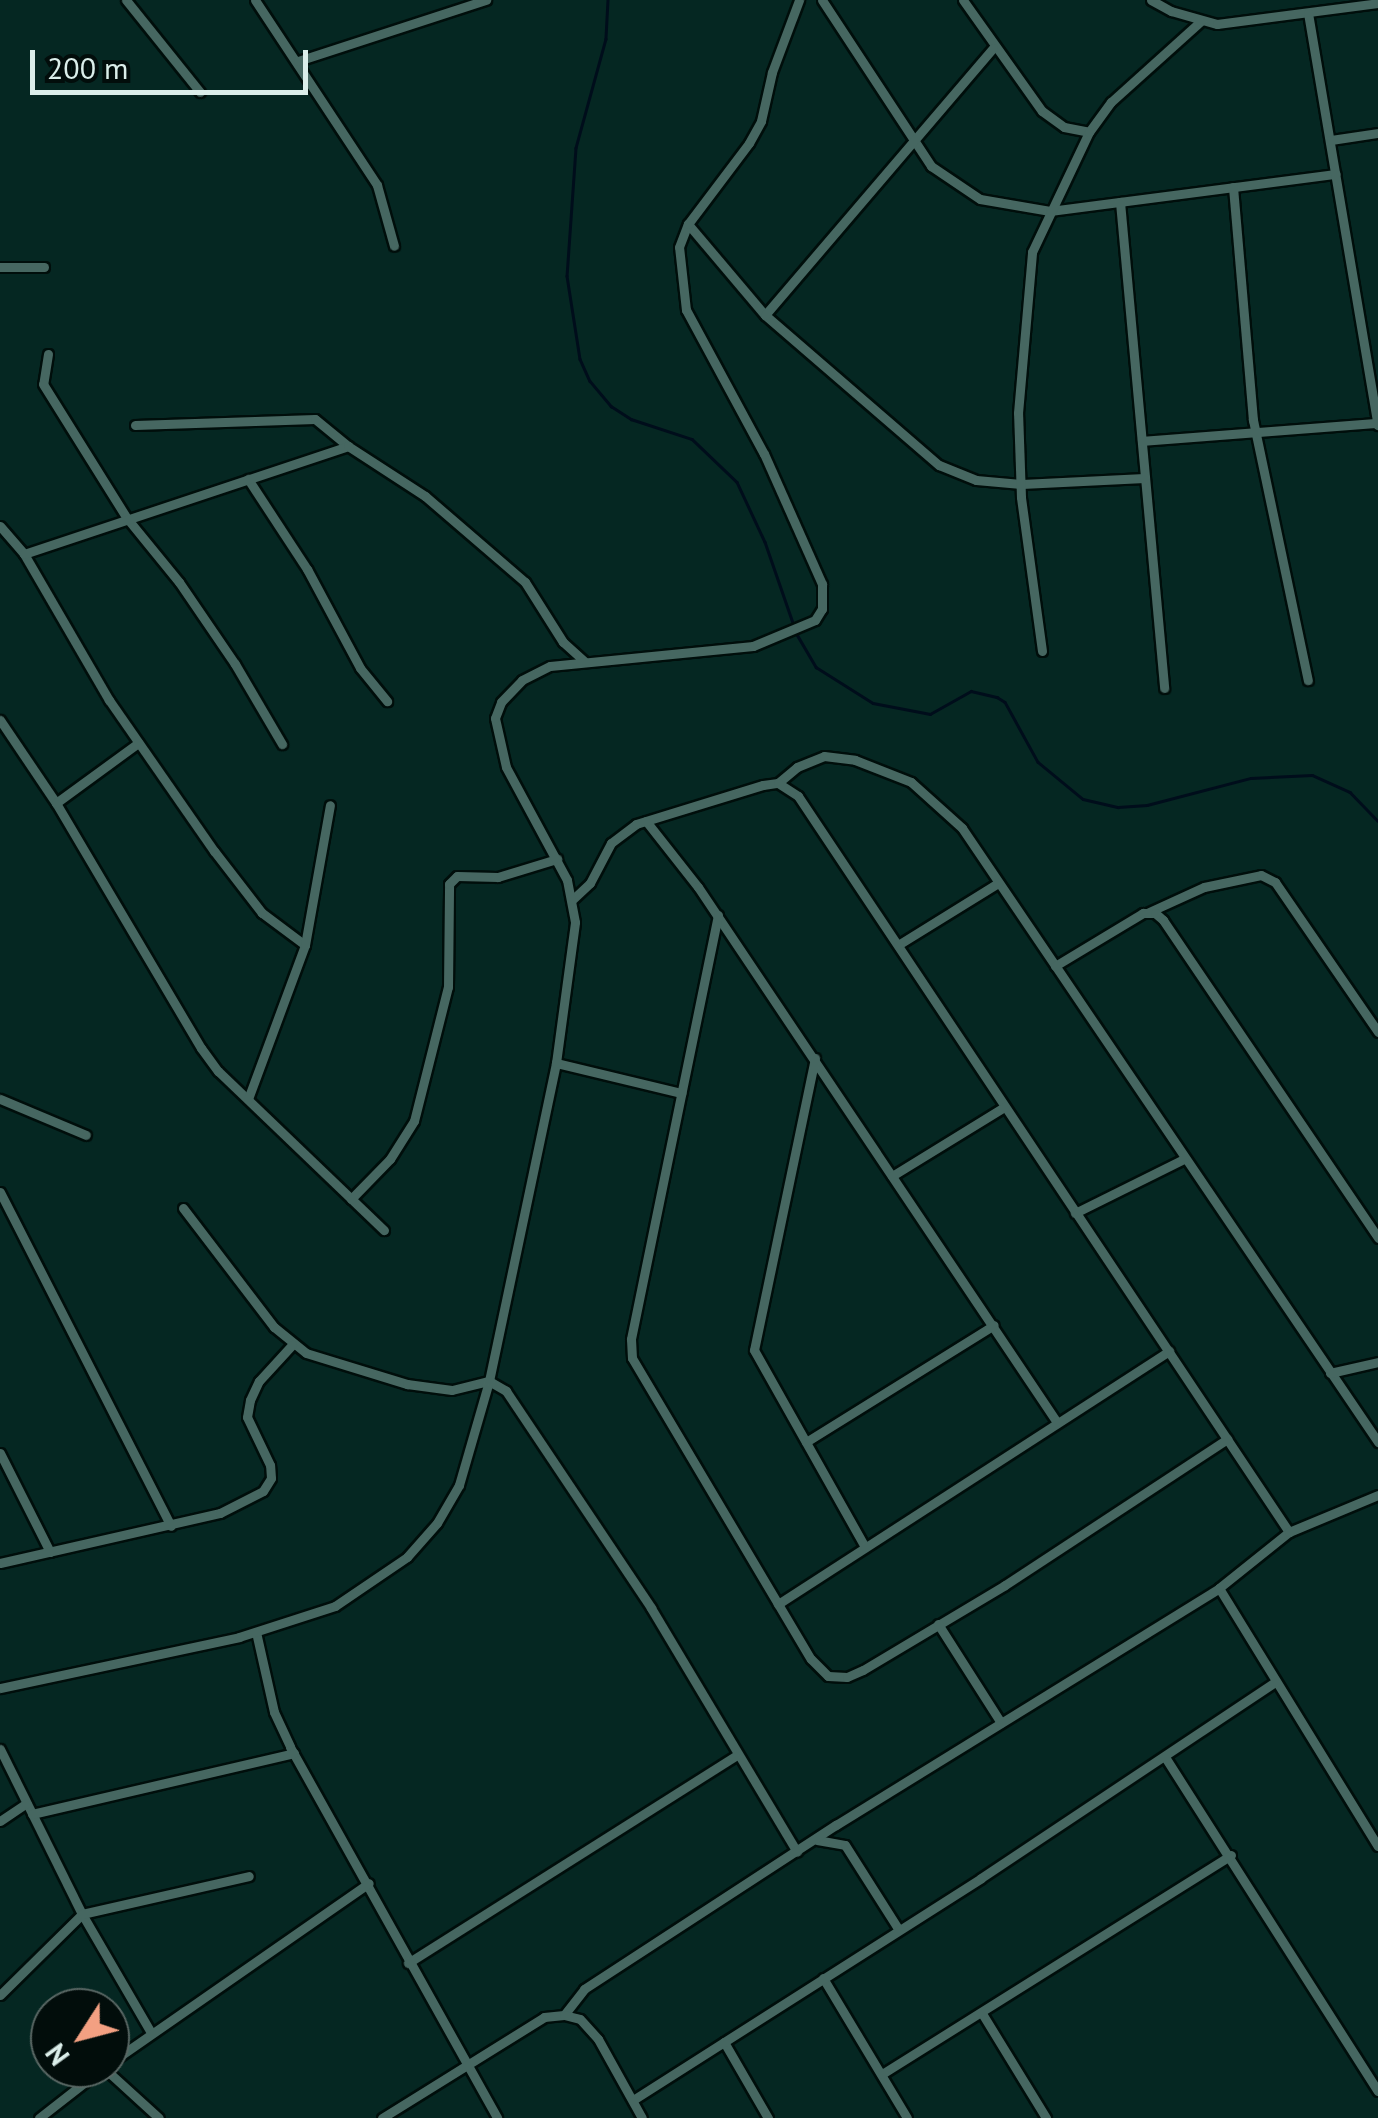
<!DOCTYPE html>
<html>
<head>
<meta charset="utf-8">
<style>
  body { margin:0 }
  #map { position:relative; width:1378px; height:2118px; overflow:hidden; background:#052722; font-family:"PT Sans",sans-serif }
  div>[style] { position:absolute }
  .stream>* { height:2.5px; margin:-1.25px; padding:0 1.25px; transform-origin:1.25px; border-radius:1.25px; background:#000d1b }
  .roads { filter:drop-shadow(2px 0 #000e0b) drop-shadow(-2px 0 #000e0b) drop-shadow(0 2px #000e0b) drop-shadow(0 -2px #000e0b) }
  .minor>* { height:9px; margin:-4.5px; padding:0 4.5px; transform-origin:4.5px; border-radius:4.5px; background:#466761 }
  span { translate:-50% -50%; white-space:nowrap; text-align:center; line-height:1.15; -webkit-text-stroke:10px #020d0b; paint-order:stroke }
  .north { position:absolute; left:30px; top:1988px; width:100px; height:100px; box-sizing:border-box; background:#020d0b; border:2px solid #596764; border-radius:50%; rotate:234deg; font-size:28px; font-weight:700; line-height:40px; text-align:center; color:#dbeeea }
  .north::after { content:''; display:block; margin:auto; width:35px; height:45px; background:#f3a082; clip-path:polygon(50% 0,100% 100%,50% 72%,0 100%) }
  .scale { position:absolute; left:30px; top:50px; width:278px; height:45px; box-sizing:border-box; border:5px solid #dbeeea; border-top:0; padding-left:12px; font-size:30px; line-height:35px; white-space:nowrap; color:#dbeeea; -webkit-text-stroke:8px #020d0b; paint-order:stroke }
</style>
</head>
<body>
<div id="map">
  <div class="stream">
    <i style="left:608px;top:0;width:39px;rotate:93deg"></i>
    <i style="left:606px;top:39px;width:113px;rotate:105.4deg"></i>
    <i style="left:576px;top:148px;width:128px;rotate:94deg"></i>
    <i style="left:567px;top:276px;width:84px;rotate:81.1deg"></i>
    <i style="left:580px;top:359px;width:24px;rotate:66deg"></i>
    <i style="left:590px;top:381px;width:33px;rotate:50deg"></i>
    <i style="left:611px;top:406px;width:24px;rotate:33deg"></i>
    <i style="left:631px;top:419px;width:64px;rotate:18.2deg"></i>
    <i style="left:692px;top:439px;width:62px;rotate:43.7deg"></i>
    <i style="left:737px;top:482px;width:66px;rotate:65deg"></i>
    <i style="left:765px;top:542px;width:86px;rotate:70.9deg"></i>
    <i style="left:795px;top:631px;width:42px;rotate:59.7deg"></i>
    <i style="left:816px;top:667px;width:67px;rotate:32.3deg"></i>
    <i style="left:873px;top:703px;width:58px;rotate:10.9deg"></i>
    <i style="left:930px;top:714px;width:47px;rotate:-29.3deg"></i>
    <i style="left:971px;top:691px;width:27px;rotate:13deg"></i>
    <i style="left:997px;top:697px;width:9px;rotate:32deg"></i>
    <i style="left:1005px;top:702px;width:68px;rotate:61.2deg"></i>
    <i style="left:1038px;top:762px;width:58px;rotate:39.4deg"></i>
    <i style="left:1083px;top:799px;width:36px;rotate:13deg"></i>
    <i style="left:1118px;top:807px;width:29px;rotate:-4deg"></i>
    <i style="left:1147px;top:805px;width:107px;rotate:-14.6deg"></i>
    <i style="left:1251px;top:778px;width:61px;rotate:-2.8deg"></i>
    <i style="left:1312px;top:775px;width:42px;rotate:24.1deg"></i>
    <i style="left:1350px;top:792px;width:40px;rotate:46deg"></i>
  </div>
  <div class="roads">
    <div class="minor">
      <i style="left:126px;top:0;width:118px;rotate:51.2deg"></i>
      <i style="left:255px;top:0;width:222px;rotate:56.6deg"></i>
      <i style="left:377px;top:185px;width:63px;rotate:74.4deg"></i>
      <i style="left:822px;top:0;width:199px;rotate:56.7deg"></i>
      <i style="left:931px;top:166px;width:59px;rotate:34deg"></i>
      <i style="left:980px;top:199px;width:71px;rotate:9.7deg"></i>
      <i style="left:1050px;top:211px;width:288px;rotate:-7.4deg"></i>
      <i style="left:963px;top:0;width:136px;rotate:54.6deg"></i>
      <i style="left:1042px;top:111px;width:27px;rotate:36deg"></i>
      <i style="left:1064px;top:127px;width:25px;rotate:11deg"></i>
      <i style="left:1151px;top:0;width:23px;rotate:29deg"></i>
      <i style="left:1171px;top:11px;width:48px;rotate:15.8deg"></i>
      <i style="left:1217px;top:24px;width:162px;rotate:-7.4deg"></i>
      <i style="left:1308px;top:13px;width:418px;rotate:80.4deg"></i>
      <i style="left:298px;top:61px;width:198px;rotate:-18deg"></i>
      <i style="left:1331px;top:140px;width:48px;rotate:-8.5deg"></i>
      <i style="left:1233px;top:187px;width:234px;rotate:85.1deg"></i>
      <i style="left:1253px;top:420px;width:266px;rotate:78.1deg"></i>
      <i style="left:1120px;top:202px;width:488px;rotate:84.8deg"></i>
      <i style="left:688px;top:224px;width:119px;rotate:49.8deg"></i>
      <i style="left:765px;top:315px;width:230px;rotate:40.8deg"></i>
      <i style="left:939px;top:465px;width:40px;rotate:22deg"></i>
      <i style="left:976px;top:480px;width:45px;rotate:5.1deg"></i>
      <i style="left:1021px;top:484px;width:124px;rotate:-2.8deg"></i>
      <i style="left:0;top:267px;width:44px"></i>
      <i style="left:765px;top:315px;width:351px;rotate:-49.5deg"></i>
      <i style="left:48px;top:354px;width:30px;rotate:99deg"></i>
      <i style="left:43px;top:384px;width:157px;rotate:58deg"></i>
      <i style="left:126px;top:517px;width:84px;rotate:50.8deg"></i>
      <i style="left:179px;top:582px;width:99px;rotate:55.7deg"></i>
      <i style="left:235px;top:664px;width:93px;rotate:59.6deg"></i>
      <i style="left:135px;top:425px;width:180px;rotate:-1.9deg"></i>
      <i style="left:315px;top:419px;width:43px;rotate:39.3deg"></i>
      <i style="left:1142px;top:441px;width:236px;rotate:-4.4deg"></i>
      <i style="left:248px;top:479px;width:108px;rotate:56.8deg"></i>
      <i style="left:307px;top:569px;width:112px;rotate:61.8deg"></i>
      <i style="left:360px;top:668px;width:43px;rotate:50.7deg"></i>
      <i style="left:0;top:526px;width:37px;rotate:49deg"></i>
      <i style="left:1042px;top:651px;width:155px;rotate:-97.8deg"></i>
      <i style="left:1021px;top:497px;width:84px;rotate:-92deg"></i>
      <i style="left:1018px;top:413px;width:162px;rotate:-85deg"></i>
      <i style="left:1032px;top:252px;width:133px;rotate:-64.6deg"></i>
      <i style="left:1089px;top:132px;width:37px;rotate:-54deg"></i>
      <i style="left:1111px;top:102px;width:120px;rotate:-42deg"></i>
      <i style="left:0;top:720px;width:100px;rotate:56deg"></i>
      <i style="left:56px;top:803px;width:285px;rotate:59.4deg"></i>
      <i style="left:201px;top:1048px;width:29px;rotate:54deg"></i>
      <i style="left:218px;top:1071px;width:230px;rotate:43.8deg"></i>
      <i style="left:778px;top:783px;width:25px;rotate:-40deg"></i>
      <i style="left:797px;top:767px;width:29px;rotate:-22deg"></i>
      <i style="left:824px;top:756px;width:31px;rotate:7deg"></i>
      <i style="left:855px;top:760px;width:60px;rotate:21.4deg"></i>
      <i style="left:911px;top:782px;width:69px;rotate:42deg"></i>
      <i style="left:962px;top:828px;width:742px;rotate:55.88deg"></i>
      <i style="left:56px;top:803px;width:102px;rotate:-36.2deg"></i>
      <i style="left:646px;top:821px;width:84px;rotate:51.8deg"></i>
      <i style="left:698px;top:887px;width:643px;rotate:56.16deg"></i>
      <i style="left:573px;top:899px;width:23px;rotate:-43deg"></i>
      <i style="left:590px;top:883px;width:45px;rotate:-62.3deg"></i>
      <i style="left:611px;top:843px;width:31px;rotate:-37deg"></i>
      <i style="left:636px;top:824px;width:133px;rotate:-17.1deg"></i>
      <i style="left:763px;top:785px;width:15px;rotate:-8deg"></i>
      <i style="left:778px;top:783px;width:24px;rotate:33deg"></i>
      <i style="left:798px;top:796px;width:885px;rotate:56.29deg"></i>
      <i style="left:1149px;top:912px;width:60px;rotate:-24.4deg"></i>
      <i style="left:1204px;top:887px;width:58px;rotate:-11.9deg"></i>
      <i style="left:1261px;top:875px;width:16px;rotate:27deg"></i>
      <i style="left:1275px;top:882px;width:182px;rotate:55.5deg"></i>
      <i style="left:718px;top:915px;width:433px;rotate:101.6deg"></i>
      <i style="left:631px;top:1339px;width:19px;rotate:87deg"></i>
      <i style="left:632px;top:1358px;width:350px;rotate:59.3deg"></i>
      <i style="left:811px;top:1659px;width:24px;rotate:45deg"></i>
      <i style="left:828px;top:1676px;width:19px;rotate:3deg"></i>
      <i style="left:847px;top:1677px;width:17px;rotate:-24deg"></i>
      <i style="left:863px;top:1670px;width:165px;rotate:-30.9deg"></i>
      <i style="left:1005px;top:1585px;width:266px;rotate:-33.3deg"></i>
      <i style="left:305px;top:945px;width:54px;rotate:-143.3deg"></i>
      <i style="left:262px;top:913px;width:78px;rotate:-127.7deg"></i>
      <i style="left:214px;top:851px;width:184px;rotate:-124.8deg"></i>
      <i style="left:109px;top:700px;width:169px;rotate:-120.2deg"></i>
      <i style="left:24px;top:554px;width:342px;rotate:-18.4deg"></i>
      <i style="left:348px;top:446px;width:92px;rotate:33deg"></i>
      <i style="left:425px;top:496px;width:132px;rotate:40.7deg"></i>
      <i style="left:525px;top:582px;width:71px;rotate:57.7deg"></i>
      <i style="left:563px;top:642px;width:28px;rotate:42deg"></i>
      <i style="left:898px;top:945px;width:118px;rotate:-31.8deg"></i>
      <i style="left:1055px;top:966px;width:103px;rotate:-31.1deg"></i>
      <i style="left:1143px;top:913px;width:12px"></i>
      <i style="left:1155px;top:913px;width:11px;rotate:41deg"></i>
      <i style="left:1163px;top:920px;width:384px;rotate:55.9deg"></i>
      <i style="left:815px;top:1058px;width:298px;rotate:101.8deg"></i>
      <i style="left:754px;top:1350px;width:226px;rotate:60.6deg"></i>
      <i style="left:556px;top:1063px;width:129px;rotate:13.5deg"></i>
      <i style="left:0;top:1099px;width:93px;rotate:22.7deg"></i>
      <i style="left:248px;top:1099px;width:164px;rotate:-69.7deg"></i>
      <i style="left:305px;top:945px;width:142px;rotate:-79.9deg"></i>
      <i style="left:892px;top:1176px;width:132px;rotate:-31.6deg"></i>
      <i style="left:0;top:1192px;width:375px;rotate:62.9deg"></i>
      <i style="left:351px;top:1199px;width:56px;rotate:-45.7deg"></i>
      <i style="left:390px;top:1159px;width:45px;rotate:-57.7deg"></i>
      <i style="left:414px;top:1121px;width:138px;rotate:-75.8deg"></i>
      <i style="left:448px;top:987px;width:103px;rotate:-89.4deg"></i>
      <i style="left:449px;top:884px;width:11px;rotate:-45deg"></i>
      <i style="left:457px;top:876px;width:41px;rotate:1.4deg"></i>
      <i style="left:498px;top:877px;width:62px;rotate:-17deg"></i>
      <i style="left:183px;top:1208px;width:150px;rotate:52.6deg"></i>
      <i style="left:274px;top:1327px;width:41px;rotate:39.1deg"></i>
      <i style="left:306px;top:1353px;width:106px;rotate:17.1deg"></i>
      <i style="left:407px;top:1384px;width:45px;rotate:7.6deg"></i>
      <i style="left:452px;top:1390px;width:38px;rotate:-14deg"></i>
      <i style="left:489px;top:1381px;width:20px;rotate:30deg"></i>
      <i style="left:506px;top:1391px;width:261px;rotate:56.2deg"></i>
      <i style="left:651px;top:1608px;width:284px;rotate:59.1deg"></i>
      <i style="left:1075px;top:1213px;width:122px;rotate:-26.4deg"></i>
      <i style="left:1330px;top:1373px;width:49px;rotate:-12.9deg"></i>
      <i style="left:806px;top:1442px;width:221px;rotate:-31.9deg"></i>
      <i style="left:0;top:1453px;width:111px;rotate:63.2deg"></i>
      <i style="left:0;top:1563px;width:226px;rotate:-12.8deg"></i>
      <i style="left:220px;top:1513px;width:48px;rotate:-27.1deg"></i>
      <i style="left:263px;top:1491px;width:15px;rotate:-58deg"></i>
      <i style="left:271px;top:1478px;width:13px;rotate:-94deg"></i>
      <i style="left:270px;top:1465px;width:53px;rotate:-115.6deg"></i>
      <i style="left:247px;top:1417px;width:17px;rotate:-80deg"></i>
      <i style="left:250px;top:1400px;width:21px;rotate:-65deg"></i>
      <i style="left:259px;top:1381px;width:49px;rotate:-47.5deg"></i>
      <i style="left:1219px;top:1588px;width:303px;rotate:58.4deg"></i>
      <i style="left:778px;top:1604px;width:466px;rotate:-32.9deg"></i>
      <i style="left:938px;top:1624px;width:117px;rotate:57.5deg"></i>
      <i style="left:256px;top:1632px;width:82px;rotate:77.3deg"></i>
      <i style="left:274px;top:1712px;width:38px;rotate:65deg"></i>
      <i style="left:290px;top:1747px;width:425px;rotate:60.8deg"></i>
      <i style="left:0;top:1688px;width:244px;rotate:-12deg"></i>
      <i style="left:239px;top:1637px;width:101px;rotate:-17.9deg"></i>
      <i style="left:335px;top:1606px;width:87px;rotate:-34.2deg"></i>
      <i style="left:407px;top:1557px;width:45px;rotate:-48.6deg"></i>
      <i style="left:437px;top:1523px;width:44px;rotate:-59.9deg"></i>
      <i style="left:459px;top:1485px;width:108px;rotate:-73.9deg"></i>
      <i style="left:489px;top:1381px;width:325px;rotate:-78.1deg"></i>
      <i style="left:556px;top:1063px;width:142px;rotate:-82.3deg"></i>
      <i style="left:575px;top:922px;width:43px;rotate:-100.8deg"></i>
      <i style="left:567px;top:880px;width:128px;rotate:-118.4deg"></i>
      <i style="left:506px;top:767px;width:50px;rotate:-102.7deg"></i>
      <i style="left:495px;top:718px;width:17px;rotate:-69deg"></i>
      <i style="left:501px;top:702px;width:30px;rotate:-46deg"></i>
      <i style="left:522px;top:680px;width:31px;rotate:-27deg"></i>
      <i style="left:550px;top:666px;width:204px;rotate:-5.6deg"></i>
      <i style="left:753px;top:646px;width:67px;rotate:-22.8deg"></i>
      <i style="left:815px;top:620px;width:13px;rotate:-58deg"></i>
      <i style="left:822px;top:609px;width:25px;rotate:-90deg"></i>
      <i style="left:822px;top:584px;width:142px;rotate:-114deg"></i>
      <i style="left:764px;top:454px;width:164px;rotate:-118.4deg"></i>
      <i style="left:686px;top:310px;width:63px;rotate:-96.3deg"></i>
      <i style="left:679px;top:247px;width:25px;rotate:-69deg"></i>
      <i style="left:688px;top:224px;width:101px;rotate:-53deg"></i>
      <i style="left:749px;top:143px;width:25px;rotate:-61deg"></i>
      <i style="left:761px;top:121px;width:50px;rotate:-77.3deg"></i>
      <i style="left:772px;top:72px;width:77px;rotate:-69.4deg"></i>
      <i style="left:0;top:1749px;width:184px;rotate:63.6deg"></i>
      <i style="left:82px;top:1914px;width:135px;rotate:59.8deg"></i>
      <i style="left:1165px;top:1757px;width:396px;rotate:57.5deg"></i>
      <i style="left:32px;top:1814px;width:269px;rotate:-13.1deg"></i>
      <i style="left:0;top:1821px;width:32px;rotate:-34deg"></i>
      <i style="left:817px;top:1840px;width:28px;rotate:10deg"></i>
      <i style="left:845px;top:1845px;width:97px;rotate:57.6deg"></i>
      <i style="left:408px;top:1963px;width:387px;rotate:-32.3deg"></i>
      <i style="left:823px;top:1978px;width:163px;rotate:59deg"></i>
      <i style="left:0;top:1995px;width:115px;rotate:-44.6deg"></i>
      <i style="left:82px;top:1914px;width:171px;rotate:-12.8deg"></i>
      <i style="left:564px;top:2015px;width:33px;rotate:-52deg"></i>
      <i style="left:584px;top:1989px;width:301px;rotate:-33.1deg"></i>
      <i style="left:836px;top:1825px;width:450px;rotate:-31.7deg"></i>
      <i style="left:1219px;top:1588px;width:90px;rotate:-38.7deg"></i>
      <i style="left:1289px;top:1532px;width:96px;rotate:-22.6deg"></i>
      <i style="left:983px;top:2015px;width:121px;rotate:58.5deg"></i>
      <i style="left:724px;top:2042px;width:88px;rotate:59.9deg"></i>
      <i style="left:110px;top:2063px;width:315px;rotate:-34.8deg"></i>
      <i style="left:104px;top:2068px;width:74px;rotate:42.3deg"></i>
      <i style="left:882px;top:2074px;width:412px;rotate:-32.1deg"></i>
      <i style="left:633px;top:2100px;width:413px;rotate:-32.5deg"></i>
      <i style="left:981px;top:1878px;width:353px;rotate:-33.7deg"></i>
      <i style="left:39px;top:2118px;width:81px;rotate:-38deg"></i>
      <i style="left:382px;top:2118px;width:191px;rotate:-31.9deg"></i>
      <i style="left:544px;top:2017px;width:20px;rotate:-6deg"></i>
      <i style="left:564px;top:2015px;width:16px;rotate:14deg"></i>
      <i style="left:580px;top:2019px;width:27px;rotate:48deg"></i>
      <i style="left:598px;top:2039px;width:90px;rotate:60.9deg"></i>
    </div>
  </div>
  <div class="north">N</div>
  <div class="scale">200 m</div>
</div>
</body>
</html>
